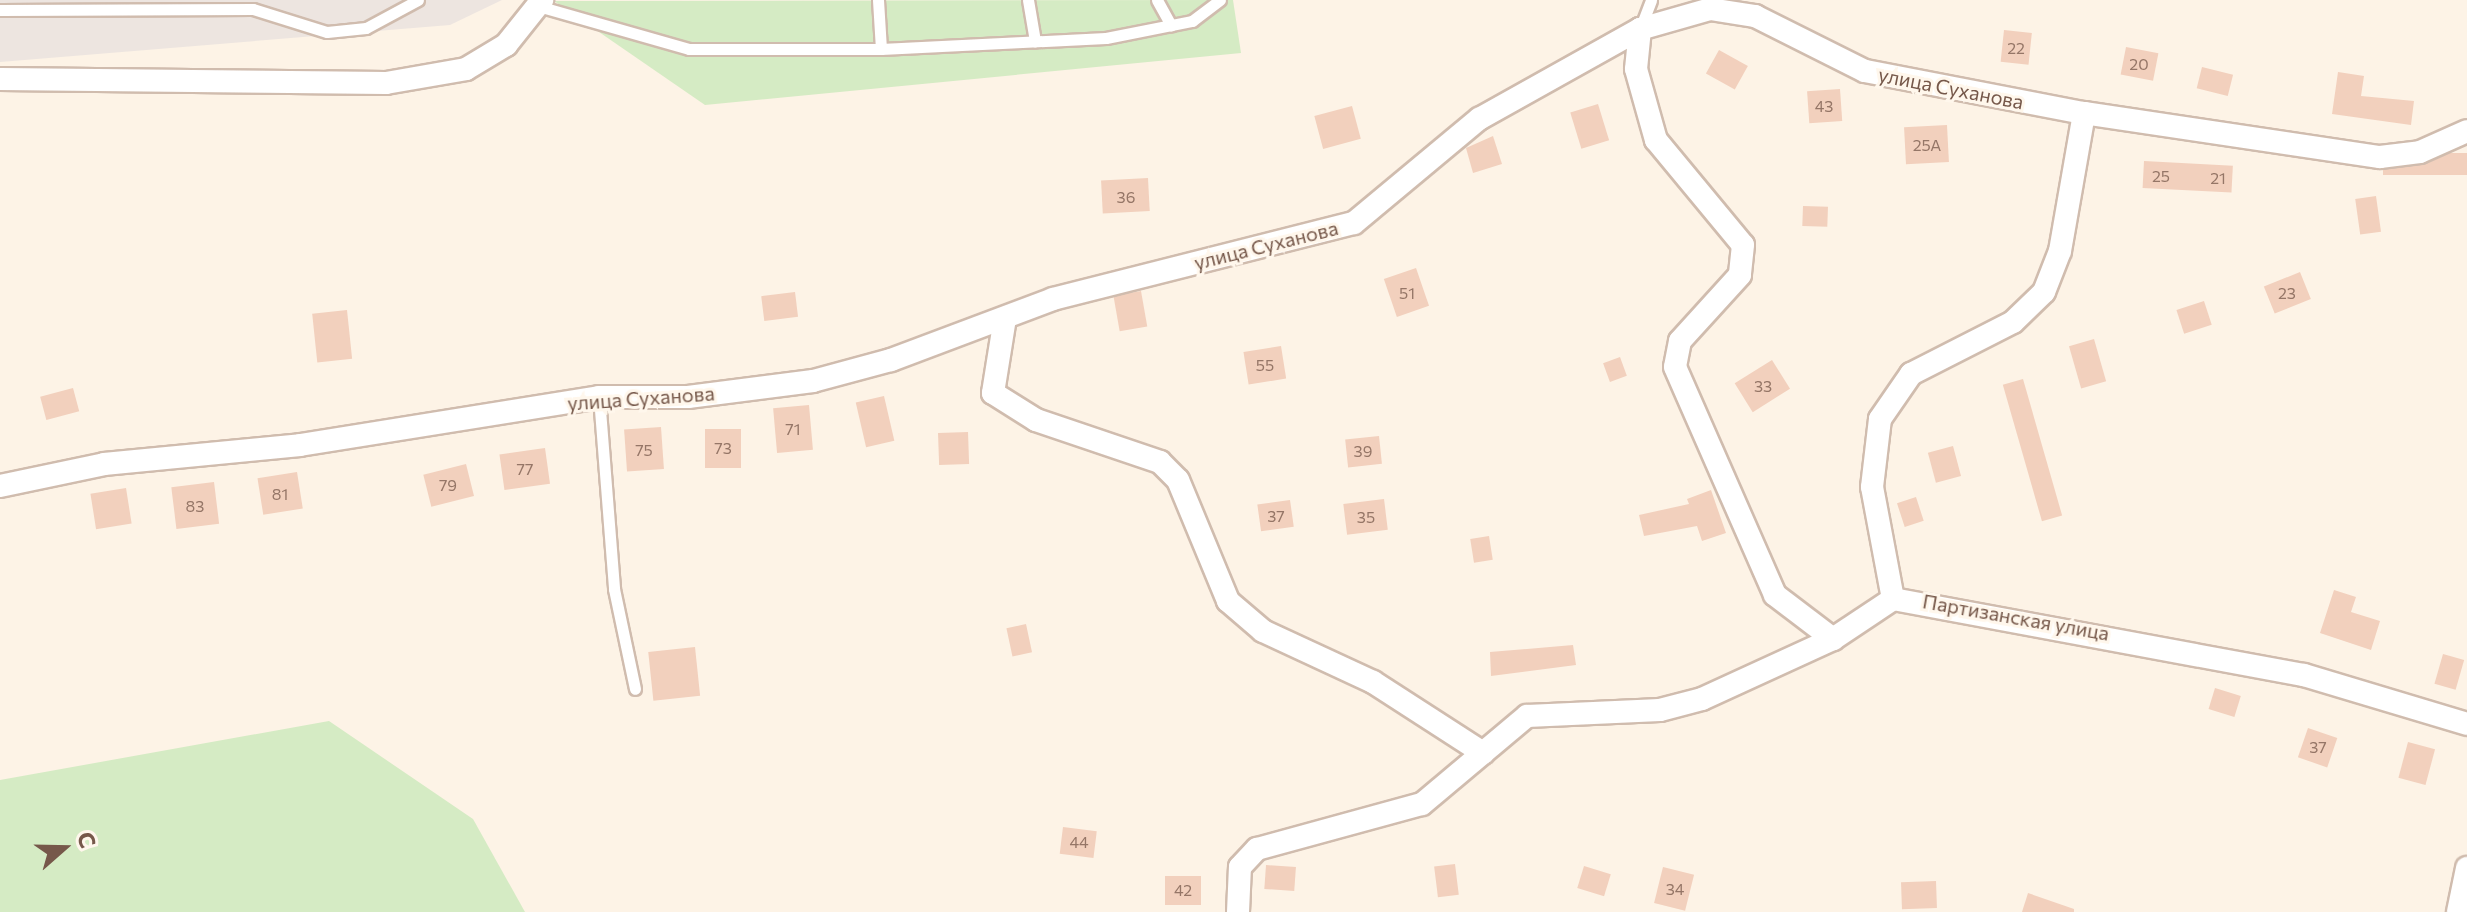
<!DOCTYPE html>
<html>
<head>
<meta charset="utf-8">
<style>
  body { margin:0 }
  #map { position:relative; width:2467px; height:912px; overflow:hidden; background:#fdf3e6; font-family:Commissioner,sans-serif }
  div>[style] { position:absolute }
  .industrial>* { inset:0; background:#ede5e0 }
  .green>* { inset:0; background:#d5ebc4 }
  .building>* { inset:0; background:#f2d0bd; transform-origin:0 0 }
  .roads { filter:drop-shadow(2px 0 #d0bcae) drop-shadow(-2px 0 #d0bcae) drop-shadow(0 2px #d0bcae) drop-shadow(0 -2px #d0bcae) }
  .lane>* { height:11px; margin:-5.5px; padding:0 5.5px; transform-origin:5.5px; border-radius:5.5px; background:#fff }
  .street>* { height:22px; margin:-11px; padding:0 11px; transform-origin:11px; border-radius:11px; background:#fff }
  span { translate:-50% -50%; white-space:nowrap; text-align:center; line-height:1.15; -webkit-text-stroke:6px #fff7ec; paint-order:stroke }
  .number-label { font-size:16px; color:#957667 }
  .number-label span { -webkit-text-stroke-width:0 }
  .street-label { font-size:20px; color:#76584a }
  .north { position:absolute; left:24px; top:808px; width:80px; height:80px; -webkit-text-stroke:6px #fff7ec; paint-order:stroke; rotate:70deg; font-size:22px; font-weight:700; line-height:32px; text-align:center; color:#76584a }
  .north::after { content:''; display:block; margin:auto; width:28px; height:36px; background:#76584a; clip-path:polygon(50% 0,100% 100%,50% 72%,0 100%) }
</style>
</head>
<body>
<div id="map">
  <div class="industrial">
    <i style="clip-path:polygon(0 0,502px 0,450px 25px,0 62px)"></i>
  </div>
  <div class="green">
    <i style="clip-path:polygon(1233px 0,1241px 53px,705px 105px,554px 1px)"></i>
    <i style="clip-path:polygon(329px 721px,473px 819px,525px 912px,0 912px,0 780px)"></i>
  </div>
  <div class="building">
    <i style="left:2004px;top:30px;width:28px;height:32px;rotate:6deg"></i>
    <i style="left:2126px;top:47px;width:33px;height:28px;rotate:11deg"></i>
    <i style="left:1719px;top:50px;width:33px;height:27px;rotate:29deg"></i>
    <i style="left:2202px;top:67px;width:32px;height:22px;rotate:14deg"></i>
    <i style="clip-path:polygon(2338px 72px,2364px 76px,2361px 96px,2414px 101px,2411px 125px,2332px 114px)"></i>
    <i style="left:1840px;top:89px;width:32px;height:33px;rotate:86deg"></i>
    <i style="left:1598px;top:104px;width:38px;height:29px;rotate:73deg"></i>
    <i style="left:1352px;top:106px;width:34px;height:39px;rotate:75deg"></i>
    <i style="left:1947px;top:125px;width:37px;height:43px;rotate:87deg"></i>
    <i style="clip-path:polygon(1493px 136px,1502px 164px,1473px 173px,1466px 148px)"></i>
    <i style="left:2467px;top:153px;width:22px;height:84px;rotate:90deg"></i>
    <i style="left:2144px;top:161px;width:89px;height:27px;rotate:3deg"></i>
    <i style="left:1148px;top:178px;width:33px;height:47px;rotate:87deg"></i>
    <i style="left:2376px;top:196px;width:36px;height:21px;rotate:82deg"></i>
    <i style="left:1803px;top:206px;width:25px;height:20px;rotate:2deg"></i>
    <i style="left:1416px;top:268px;width:40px;height:34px;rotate:71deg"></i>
    <i style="left:2300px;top:272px;width:29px;height:39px;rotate:68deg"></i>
    <i style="left:1141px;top:291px;width:36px;height:28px;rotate:80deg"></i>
    <i style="left:795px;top:292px;width:25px;height:34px;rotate:83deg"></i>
    <i style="left:2204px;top:301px;width:25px;height:29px;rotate:72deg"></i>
    <i style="left:347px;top:310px;width:49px;height:35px;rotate:84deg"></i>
    <i style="left:2094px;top:339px;width:44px;height:26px;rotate:74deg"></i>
    <i style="left:1281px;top:346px;width:33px;height:38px;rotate:81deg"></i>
    <i style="left:1620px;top:357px;width:20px;height:18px;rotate:70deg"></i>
    <i style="left:1772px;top:360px;width:34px;height:44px;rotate:58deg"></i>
    <i style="left:2023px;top:379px;width:142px;height:21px;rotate:74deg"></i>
    <i style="left:73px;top:388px;width:24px;height:34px;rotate:75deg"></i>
    <i style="left:884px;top:396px;width:46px;height:29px;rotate:77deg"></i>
    <i style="left:809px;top:405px;width:45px;height:36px;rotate:85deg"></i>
    <i style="left:661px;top:427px;width:42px;height:37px;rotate:86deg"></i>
    <i style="left:705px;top:429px;width:36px;height:39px"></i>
    <i style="left:968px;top:432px;width:32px;height:30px;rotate:88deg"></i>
    <i style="left:1379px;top:436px;width:28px;height:34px;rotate:84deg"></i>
    <i style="left:1953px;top:446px;width:31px;height:26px;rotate:75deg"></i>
    <i style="left:545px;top:448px;width:36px;height:46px;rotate:82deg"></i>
    <i style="left:466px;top:464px;width:33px;height:44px;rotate:76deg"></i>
    <i style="left:297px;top:472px;width:37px;height:40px;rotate:81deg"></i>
    <i style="left:214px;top:482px;width:42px;height:43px;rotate:83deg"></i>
    <i style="left:126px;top:488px;width:36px;height:36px;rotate:81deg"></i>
    <i style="clip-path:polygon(1711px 490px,1726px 533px,1702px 541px,1697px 526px,1644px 536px,1639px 515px,1689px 504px,1687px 499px)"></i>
    <i style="left:1916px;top:497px;width:25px;height:20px;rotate:72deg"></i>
    <i style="left:1384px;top:499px;width:31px;height:41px;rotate:83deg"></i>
    <i style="left:1290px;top:500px;width:27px;height:33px;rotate:82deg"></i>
    <i style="left:1489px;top:536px;width:24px;height:19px;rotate:81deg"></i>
    <i style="clip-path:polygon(2334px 590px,2356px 597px,2351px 612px,2380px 621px,2371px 650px,2320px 633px)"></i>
    <i style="left:1026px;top:624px;width:29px;height:20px;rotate:78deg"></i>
    <i style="clip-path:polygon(1573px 645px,1576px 665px,1491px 676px,1490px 652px)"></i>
    <i style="left:695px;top:647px;width:49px;height:47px;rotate:84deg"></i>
    <i style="left:2443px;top:654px;width:22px;height:31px;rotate:16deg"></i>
    <i style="left:2215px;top:688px;width:27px;height:22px;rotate:17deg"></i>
    <i style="left:2308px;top:728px;width:31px;height:31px;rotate:19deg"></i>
    <i style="left:2408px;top:742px;width:28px;height:37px;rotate:15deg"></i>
    <i style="left:1063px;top:827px;width:34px;height:27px;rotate:7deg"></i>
    <i style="left:1455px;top:864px;width:31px;height:21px;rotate:83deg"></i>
    <i style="left:1266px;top:865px;width:30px;height:24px;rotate:4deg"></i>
    <i style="left:1584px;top:866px;width:28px;height:23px;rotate:17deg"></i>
    <i style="left:1663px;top:867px;width:32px;height:37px;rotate:14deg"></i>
    <i style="left:1165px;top:876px;width:36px;height:29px"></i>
    <i style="left:1936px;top:881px;width:27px;height:35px;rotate:88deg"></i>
    <i style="clip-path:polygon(2028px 893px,2074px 909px,2074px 912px,2022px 912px)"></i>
  </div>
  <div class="roads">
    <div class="lane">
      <i style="left:878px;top:0;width:49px;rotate:86.5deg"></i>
      <i style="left:1028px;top:0;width:42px;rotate:80.3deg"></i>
      <i style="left:1157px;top:0;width:29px;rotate:61deg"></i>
      <i style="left:538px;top:6px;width:157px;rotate:15.9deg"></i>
      <i style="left:689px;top:49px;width:192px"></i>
      <i style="left:881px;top:49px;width:225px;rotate:-2.8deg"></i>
      <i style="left:1106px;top:38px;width:88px;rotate:-11.2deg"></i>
      <i style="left:1192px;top:21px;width:35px;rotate:-37deg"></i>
      <i style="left:0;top:10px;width:253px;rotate:-0.2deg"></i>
      <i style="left:253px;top:9px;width:77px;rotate:17.3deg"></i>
      <i style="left:327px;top:32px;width:39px;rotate:-6deg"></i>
      <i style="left:366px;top:28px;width:59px;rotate:-28.3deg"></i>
      <i style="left:1640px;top:29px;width:31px;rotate:-69deg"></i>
      <i style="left:599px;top:397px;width:193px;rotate:85.5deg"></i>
      <i style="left:614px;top:589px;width:102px;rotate:78.1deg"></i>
    </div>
    <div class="street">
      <i style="left:1640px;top:29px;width:40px;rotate:95.7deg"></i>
      <i style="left:1636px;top:69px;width:74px;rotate:74.3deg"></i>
      <i style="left:1656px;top:140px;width:136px;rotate:50.4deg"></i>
      <i style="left:1743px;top:245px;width:30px;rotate:96deg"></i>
      <i style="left:1740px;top:275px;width:89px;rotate:132.3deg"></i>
      <i style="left:1680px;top:341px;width:26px;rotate:101deg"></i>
      <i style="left:1675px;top:367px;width:249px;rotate:66.3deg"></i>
      <i style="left:1775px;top:595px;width:73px;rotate:37.2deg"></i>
      <i style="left:0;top:79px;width:386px;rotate:0.6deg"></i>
      <i style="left:386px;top:83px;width:81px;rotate:-9.9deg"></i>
      <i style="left:466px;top:69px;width:47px;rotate:-31deg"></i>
      <i style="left:506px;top:45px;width:58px;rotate:-51.3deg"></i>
      <i style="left:1005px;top:318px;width:76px;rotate:99.1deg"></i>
      <i style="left:993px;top:393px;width:51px;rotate:32.1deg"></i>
      <i style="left:1036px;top:420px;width:131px;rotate:18.7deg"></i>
      <i style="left:1160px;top:462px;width:25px;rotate:45deg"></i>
      <i style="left:1178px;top:480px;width:131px;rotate:67.5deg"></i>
      <i style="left:1228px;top:601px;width:46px;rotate:40.6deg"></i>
      <i style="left:1263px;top:631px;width:121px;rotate:24.9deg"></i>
      <i style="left:1373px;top:682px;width:131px;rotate:32.8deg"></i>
      <i style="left:0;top:486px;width:106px;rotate:-11.9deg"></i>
      <i style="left:104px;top:464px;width:197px;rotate:-5.5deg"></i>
      <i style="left:300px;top:445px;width:303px;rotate:-9.1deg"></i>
      <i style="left:599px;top:397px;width:89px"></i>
      <i style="left:688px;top:397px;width:126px;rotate:-7.3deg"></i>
      <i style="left:813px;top:381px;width:81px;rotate:-15.1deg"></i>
      <i style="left:891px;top:360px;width:173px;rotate:-20.6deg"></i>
      <i style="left:1053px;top:299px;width:310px;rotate:-14.2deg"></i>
      <i style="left:1354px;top:223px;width:163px;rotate:-39.8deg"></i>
      <i style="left:1479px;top:119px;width:184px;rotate:-29.2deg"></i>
      <i style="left:1640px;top:29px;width:73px;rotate:-15.9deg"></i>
      <i style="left:1710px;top:9px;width:46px;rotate:8.8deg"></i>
      <i style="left:1755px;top:16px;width:123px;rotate:26.6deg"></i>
      <i style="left:1865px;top:71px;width:223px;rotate:10.9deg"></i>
      <i style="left:2084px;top:113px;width:299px;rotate:8.5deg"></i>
      <i style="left:2380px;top:157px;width:40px;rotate:-7.1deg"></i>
      <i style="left:2420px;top:152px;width:51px;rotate:-24.1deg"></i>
      <i style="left:1893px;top:599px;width:114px;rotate:-100.6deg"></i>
      <i style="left:1872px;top:487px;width:68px;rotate:-83.3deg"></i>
      <i style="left:1880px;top:419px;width:55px;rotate:-55.4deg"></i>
      <i style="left:1911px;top:374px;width:114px;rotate:-27deg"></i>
      <i style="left:2013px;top:322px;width:43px;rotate:-44.1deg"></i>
      <i style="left:2044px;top:292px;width:44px;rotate:-68.7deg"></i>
      <i style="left:2060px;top:251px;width:140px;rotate:-80.1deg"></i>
      <i style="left:1238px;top:912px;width:45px;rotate:-87.5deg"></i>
      <i style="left:1240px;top:867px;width:25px;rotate:-47deg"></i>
      <i style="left:1257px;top:849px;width:171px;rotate:-15.3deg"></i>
      <i style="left:1422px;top:804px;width:137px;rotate:-40deg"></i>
      <i style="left:1527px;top:716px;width:133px;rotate:-2.6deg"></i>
      <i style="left:1660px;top:710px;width:43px;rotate:-14.7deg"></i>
      <i style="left:1702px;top:699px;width:144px;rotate:-24.6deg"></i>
      <i style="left:1833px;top:639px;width:72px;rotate:-33.7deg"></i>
      <i style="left:1893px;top:599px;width:418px;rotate:10.5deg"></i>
      <i style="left:2304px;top:675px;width:170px;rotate:16.7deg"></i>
      <i style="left:2458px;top:912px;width:45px;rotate:-78.4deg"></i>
    </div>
  </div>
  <div class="number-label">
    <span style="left:2016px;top:48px">22</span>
    <span style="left:2139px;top:64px">20</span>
    <span style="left:1824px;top:106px">43</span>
    <span style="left:1927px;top:145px">25А</span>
    <span style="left:2161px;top:176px">25</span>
    <span style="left:2218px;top:178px">21</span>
    <span style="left:1126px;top:197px">36</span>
    <span style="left:1407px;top:293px">51</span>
    <span style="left:2287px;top:293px">23</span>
    <span style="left:1265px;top:365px">55</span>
    <span style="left:1763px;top:386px">33</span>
    <span style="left:793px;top:429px">71</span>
    <span style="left:723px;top:448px">73</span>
    <span style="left:644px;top:450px">75</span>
    <span style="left:1363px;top:451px">39</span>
    <span style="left:525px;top:469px">77</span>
    <span style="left:448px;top:485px">79</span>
    <span style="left:280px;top:494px">81</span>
    <span style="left:195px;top:506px">83</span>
    <span style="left:1276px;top:516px">37</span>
    <span style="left:1366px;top:517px">35</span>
    <span style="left:2318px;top:747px">37</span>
    <span style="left:1079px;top:842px">44</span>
    <span style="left:1675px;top:889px">34</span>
    <span style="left:1183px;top:890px">42</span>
  </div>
  <div class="street-label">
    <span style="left:1951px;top:88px;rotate:11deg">улица Суханова</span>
    <span style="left:1266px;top:245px;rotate:-14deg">улица Суханова</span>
    <span style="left:641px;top:398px;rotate:-4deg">улица Суханова</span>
    <span style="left:2016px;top:617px;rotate:10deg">Партизанская улица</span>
  </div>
  <div class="north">С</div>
</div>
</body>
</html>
